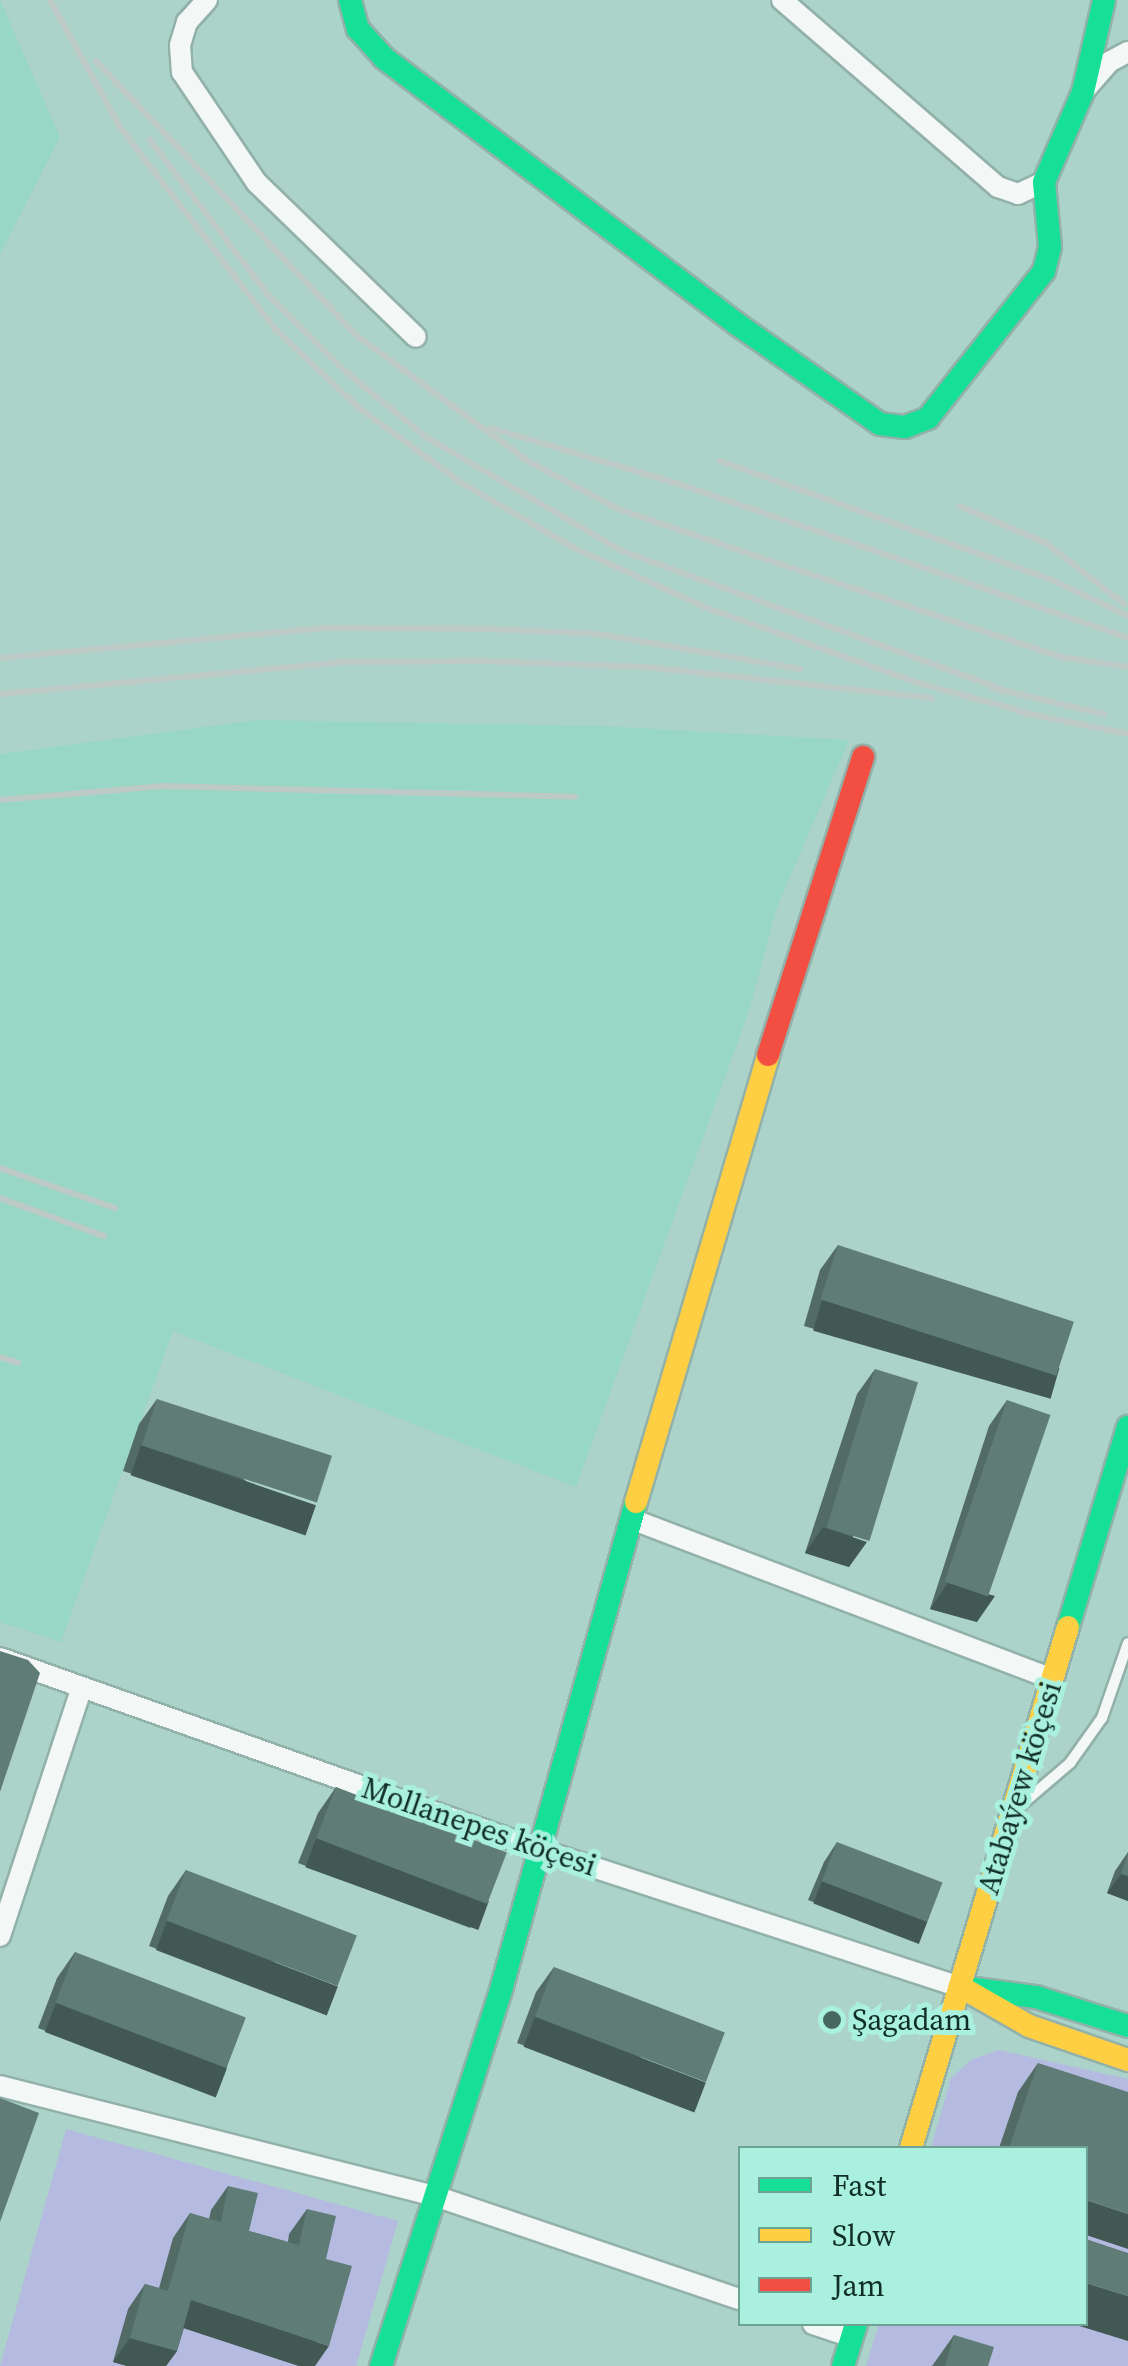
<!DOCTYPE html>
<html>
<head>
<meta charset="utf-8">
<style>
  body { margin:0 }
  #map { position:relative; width:1128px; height:2366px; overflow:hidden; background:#acd3c9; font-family:"Source Serif 4",serif }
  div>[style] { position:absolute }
  .built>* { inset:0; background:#98d6c6 }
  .green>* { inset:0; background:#b4bae0 }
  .roads { filter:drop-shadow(2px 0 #92b1a9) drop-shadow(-2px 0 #92b1a9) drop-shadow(0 2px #92b1a9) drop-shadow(0 -2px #92b1a9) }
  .lane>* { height:10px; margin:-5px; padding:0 5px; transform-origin:5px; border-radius:5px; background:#f3f8f7 }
  .street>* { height:20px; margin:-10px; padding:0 10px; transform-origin:10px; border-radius:10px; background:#f3f8f7 }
  .fast>* { height:22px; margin:-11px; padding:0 11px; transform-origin:11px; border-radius:11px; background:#16e098 }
  .slow>* { height:22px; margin:-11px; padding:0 11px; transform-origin:11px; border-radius:11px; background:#ffcf43 }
  .jam>* { height:22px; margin:-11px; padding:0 11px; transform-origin:11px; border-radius:11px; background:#f24e42 }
  .rail>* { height:6px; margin:-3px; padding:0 3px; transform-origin:3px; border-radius:3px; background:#becac6 }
  .wall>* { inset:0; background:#526c65 }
  .shaded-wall>* { inset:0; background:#425853; transform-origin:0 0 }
  .building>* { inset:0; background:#5f7d76; transform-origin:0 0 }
  .dots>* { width:28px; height:28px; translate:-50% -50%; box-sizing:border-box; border:5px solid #a9f1de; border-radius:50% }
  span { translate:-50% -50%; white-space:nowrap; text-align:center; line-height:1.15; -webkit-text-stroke:10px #a9f1de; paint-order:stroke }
  .street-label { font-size:30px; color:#102d26 }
  .poi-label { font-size:30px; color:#102d26 }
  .left { translate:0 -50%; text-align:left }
  .legend { position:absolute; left:738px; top:2146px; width:350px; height:180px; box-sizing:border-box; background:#a9f1de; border:2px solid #6ca394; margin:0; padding:12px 18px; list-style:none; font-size:30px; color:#102d26 }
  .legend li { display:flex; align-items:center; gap:20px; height:50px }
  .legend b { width:50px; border:2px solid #6ca394 }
</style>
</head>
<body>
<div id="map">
  <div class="built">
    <i style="clip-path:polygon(0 0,60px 137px,0 254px)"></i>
    <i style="clip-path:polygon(258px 720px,602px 726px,849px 740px,777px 907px,749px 1011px,576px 1487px,173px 1331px,61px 1642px,0 1622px,0 754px)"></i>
  </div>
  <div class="green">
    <i style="clip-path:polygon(999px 2050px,1128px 2079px,1128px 2366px,866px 2366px,879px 2324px,1086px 2324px,1086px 2148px,931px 2148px,951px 2078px,972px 2059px)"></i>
    <i style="clip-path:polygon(66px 2129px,398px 2221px,356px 2366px,0 2366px)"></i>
  </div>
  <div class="roads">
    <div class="lane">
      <i style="left:1021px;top:1805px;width:65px;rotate:-40.6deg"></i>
      <i style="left:1070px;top:1763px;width:55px;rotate:-54.6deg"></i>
      <i style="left:1102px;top:1718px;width:79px;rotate:-70.9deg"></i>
    </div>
    <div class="street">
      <i style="left:207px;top:0;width:30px;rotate:132deg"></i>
      <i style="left:187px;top:22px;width:24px;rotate:107deg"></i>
      <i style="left:180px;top:45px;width:27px;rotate:86deg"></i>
      <i style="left:182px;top:72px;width:134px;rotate:56deg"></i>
      <i style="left:257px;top:183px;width:221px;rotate:44.1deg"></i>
      <i style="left:782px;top:0;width:286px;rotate:40.9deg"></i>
      <i style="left:998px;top:187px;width:21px;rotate:19deg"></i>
      <i style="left:1018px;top:194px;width:29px;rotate:-25deg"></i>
      <i style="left:1084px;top:91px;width:38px;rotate:-49deg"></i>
      <i style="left:1109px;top:62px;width:21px;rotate:-28deg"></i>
      <i style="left:631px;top:1519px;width:451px;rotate:20.8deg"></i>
      <i style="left:0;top:1658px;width:574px;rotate:19.54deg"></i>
      <i style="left:541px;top:1850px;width:442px;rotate:18.1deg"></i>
      <i style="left:0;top:1936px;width:260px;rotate:-71.8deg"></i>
      <i style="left:0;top:2086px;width:446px;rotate:14.2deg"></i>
      <i style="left:432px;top:2195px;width:325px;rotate:18.7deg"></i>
      <i style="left:813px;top:2324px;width:41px;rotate:18.4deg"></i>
    </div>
    <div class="fast">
      <i style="left:350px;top:0;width:30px;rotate:75deg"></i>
      <i style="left:358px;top:29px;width:39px;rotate:48deg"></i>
      <i style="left:384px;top:58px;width:442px;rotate:37deg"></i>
      <i style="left:737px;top:324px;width:174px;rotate:35deg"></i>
      <i style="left:880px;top:424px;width:25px;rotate:7deg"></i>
      <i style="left:905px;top:427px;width:25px;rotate:-21deg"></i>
      <i style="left:928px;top:418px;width:187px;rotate:-51.7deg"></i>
      <i style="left:1044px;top:271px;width:25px;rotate:-76deg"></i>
      <i style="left:1050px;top:247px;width:65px;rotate:-95.3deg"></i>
      <i style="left:1044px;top:182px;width:98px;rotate:-66.6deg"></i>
      <i style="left:1083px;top:92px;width:94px;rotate:-77.1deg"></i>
      <i style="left:1068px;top:1627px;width:209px;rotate:-73.3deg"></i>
      <i style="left:975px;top:1989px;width:62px;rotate:7.5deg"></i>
      <i style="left:1036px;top:1997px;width:96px;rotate:17.5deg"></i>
      <i style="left:381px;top:2366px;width:395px;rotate:-72.3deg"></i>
      <i style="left:501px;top:1990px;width:506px;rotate:-74.54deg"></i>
      <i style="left:843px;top:2366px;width:44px;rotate:-72.8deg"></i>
    </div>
    <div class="slow">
      <i style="left:636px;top:1502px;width:466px;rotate:-73.5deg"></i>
      <i style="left:961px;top:1987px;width:78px;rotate:29.8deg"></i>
      <i style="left:1029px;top:2026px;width:105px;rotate:19deg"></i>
      <i style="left:911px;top:2148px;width:544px;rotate:-73.23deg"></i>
    </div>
    <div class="jam">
      <i style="left:768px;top:1055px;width:313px;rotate:-72.3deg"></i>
    </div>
  </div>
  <div class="rail">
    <i style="left:50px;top:0;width:145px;rotate:61.1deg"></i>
    <i style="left:120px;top:127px;width:255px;rotate:52.5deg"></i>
    <i style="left:275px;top:329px;width:114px;rotate:43.2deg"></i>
    <i style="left:358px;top:407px;width:127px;rotate:36.3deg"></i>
    <i style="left:460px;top:482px;width:129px;rotate:30.1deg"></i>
    <i style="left:572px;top:547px;width:148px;rotate:24.3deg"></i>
    <i style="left:707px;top:608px;width:228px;rotate:19.5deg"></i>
    <i style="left:922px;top:684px;width:114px;rotate:15.3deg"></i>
    <i style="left:96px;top:61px;width:379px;rotate:46.5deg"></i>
    <i style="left:357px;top:336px;width:212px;rotate:36.2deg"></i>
    <i style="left:528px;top:461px;width:102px;rotate:28.1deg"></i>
    <i style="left:618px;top:509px;width:155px;rotate:18.8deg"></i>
    <i style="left:765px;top:559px;width:312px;rotate:18.3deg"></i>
    <i style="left:1061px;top:657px;width:68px;rotate:8.5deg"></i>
    <i style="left:150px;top:140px;width:196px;rotate:52.7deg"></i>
    <i style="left:269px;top:296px;width:108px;rotate:44.6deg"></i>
    <i style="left:346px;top:372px;width:103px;rotate:39.1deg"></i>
    <i style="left:426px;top:437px;width:227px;rotate:30.2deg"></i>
    <i style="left:622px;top:551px;width:409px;rotate:20deg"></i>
    <i style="left:491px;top:428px;width:199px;rotate:16.6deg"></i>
    <i style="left:682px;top:485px;width:472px;rotate:18.9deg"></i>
    <i style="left:720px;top:461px;width:353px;rotate:19.7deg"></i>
    <i style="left:1052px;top:580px;width:84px;rotate:25.3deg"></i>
    <i style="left:959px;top:506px;width:95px;rotate:23deg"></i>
    <i style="left:1046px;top:543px;width:99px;rotate:38deg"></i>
    <i style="left:0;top:658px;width:327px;rotate:-5.3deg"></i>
    <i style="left:326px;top:628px;width:165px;rotate:0.3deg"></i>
    <i style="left:491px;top:629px;width:108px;rotate:2.7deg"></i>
    <i style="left:599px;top:634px;width:204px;rotate:9.9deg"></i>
    <i style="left:992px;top:688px;width:115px;rotate:13.1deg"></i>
    <i style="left:0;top:694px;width:343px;rotate:-5.3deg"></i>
    <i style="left:342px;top:662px;width:141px;rotate:-0.4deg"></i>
    <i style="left:483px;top:661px;width:163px;rotate:2.1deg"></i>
    <i style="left:646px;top:667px;width:287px;rotate:6.2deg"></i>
    <i style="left:1020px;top:712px;width:110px;rotate:11.5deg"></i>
    <i style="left:0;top:800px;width:164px;rotate:-4.9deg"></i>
    <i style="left:163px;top:786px;width:412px;rotate:1.5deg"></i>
    <i style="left:0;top:1168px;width:122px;rotate:19.2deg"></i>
    <i style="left:0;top:1198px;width:111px;rotate:20.1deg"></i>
    <i style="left:0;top:1357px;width:19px;rotate:18deg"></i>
  </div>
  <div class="wall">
    <i style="clip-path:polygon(838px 1245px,1041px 1395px,804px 1326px,820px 1270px)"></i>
    <i style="clip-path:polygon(875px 1369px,849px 1567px,805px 1553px,857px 1394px)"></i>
    <i style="clip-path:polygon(157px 1399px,298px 1529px,123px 1471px,139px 1424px)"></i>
    <i style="clip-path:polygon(1007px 1400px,977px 1622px,930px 1609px,989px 1426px)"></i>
    <i style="clip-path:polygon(336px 1787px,488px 1902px,470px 1928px,298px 1863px,318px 1813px)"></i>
    <i style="clip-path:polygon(837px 1842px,913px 1941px,808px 1900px,824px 1862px)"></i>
    <i style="clip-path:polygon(1128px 1852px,1128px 1901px,1107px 1893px,1115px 1871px)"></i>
    <i style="clip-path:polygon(186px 1870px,320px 2010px,149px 1946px,168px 1896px)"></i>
    <i style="clip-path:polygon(75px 1952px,227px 2067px,209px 2092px,38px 2028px,57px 1978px)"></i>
    <i style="clip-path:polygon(554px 1967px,688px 2107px,517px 2043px,536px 1992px)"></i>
    <i style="clip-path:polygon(1038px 2063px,1086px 2148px,999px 2148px,1018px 2092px)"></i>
    <i style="clip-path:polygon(228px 2186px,249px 2231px,288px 2242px,289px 2234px,307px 2209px,326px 2259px,315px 2366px,299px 2366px,184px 2328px,177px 2351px,166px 2366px,127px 2366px,113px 2362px,128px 2309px,145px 2284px,159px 2288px,173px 2238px,190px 2213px,209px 2219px,211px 2210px)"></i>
    <i style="clip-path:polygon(954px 2335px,988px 2366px,932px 2366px)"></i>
  </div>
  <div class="shaded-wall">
    <i style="left:822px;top:1300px;width:247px;height:32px;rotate:16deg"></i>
    <i style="left:141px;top:1445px;width:185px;height:32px;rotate:19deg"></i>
    <i style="clip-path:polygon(823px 1527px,867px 1542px,849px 1567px,805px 1553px)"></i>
    <i style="clip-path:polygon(948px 1583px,995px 1596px,977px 1622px,930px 1609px)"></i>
    <i style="left:316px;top:1838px;width:184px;height:31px;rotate:20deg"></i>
    <i style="clip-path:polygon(1121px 1874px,1128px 1876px,1128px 1901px,1107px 1893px)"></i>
    <i style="left:822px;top:1881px;width:113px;height:24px;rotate:21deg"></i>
    <i style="left:167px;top:1921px;width:183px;height:31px;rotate:21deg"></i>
    <i style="left:56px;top:2003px;width:183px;height:31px;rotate:21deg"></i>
    <i style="left:535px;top:2017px;width:183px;height:32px;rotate:21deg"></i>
    <i style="clip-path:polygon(1086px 2200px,1128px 2214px,1128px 2249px,1086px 2235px)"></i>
    <i style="clip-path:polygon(1086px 2283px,1128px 2296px,1128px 2341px,1073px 2324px,1086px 2324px)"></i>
    <i style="clip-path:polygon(191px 2300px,329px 2346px,315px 2366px,299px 2366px,174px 2325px)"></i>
    <i style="clip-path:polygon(130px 2338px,177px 2351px,166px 2366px,127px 2366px,113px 2362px)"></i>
  </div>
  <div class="building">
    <i style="left:838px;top:1245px;width:248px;height:57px;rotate:18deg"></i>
    <i style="left:875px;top:1369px;width:45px;height:166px;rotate:17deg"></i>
    <i style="left:157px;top:1399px;width:184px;height:49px;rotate:18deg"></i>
    <i style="left:1007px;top:1400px;width:46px;height:192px;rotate:19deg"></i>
    <i style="clip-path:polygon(0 1651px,28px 1660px,40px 1673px,0 1792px)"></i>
    <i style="left:336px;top:1787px;width:183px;height:55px;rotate:21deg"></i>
    <i style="left:837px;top:1842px;width:113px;height:42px;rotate:21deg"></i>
    <i style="clip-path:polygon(1128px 1853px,1128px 1876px,1121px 1874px)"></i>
    <i style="left:186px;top:1870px;width:183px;height:54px;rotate:21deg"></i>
    <i style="left:75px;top:1952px;width:183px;height:54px;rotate:21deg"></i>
    <i style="left:554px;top:1967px;width:183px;height:53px;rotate:21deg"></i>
    <i style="clip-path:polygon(1038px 2063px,1128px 2092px,1128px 2214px,1086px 2200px,1086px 2148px,1009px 2148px)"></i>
    <i style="clip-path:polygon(0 2098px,39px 2113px,0 2222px)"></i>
    <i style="clip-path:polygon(228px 2186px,258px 2193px,249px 2231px,299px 2245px,307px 2209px,336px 2216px,326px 2259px,352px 2266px,329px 2346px,191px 2300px,177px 2351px,130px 2338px,145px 2284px,168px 2291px,190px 2213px,221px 2222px)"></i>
    <i style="clip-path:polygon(1086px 2239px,1128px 2253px,1128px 2296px,1086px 2283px)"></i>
    <i style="clip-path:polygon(954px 2335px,994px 2347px,988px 2366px,945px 2366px)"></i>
  </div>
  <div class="dots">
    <i style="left:832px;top:2020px;background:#47675f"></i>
  </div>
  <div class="street-label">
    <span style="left:1020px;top:1788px;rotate:-73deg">Atabaýew köçesi</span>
    <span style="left:479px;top:1827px;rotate:19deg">Mollanepes köçesi</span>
  </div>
  <div class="poi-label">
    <span class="left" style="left:852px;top:2020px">Şagadam</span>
  </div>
  <ul class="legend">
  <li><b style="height:12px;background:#16e098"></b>Fast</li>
  <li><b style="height:12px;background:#ffcf43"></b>Slow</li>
  <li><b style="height:12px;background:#f24e42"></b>Jam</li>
  </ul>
</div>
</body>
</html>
